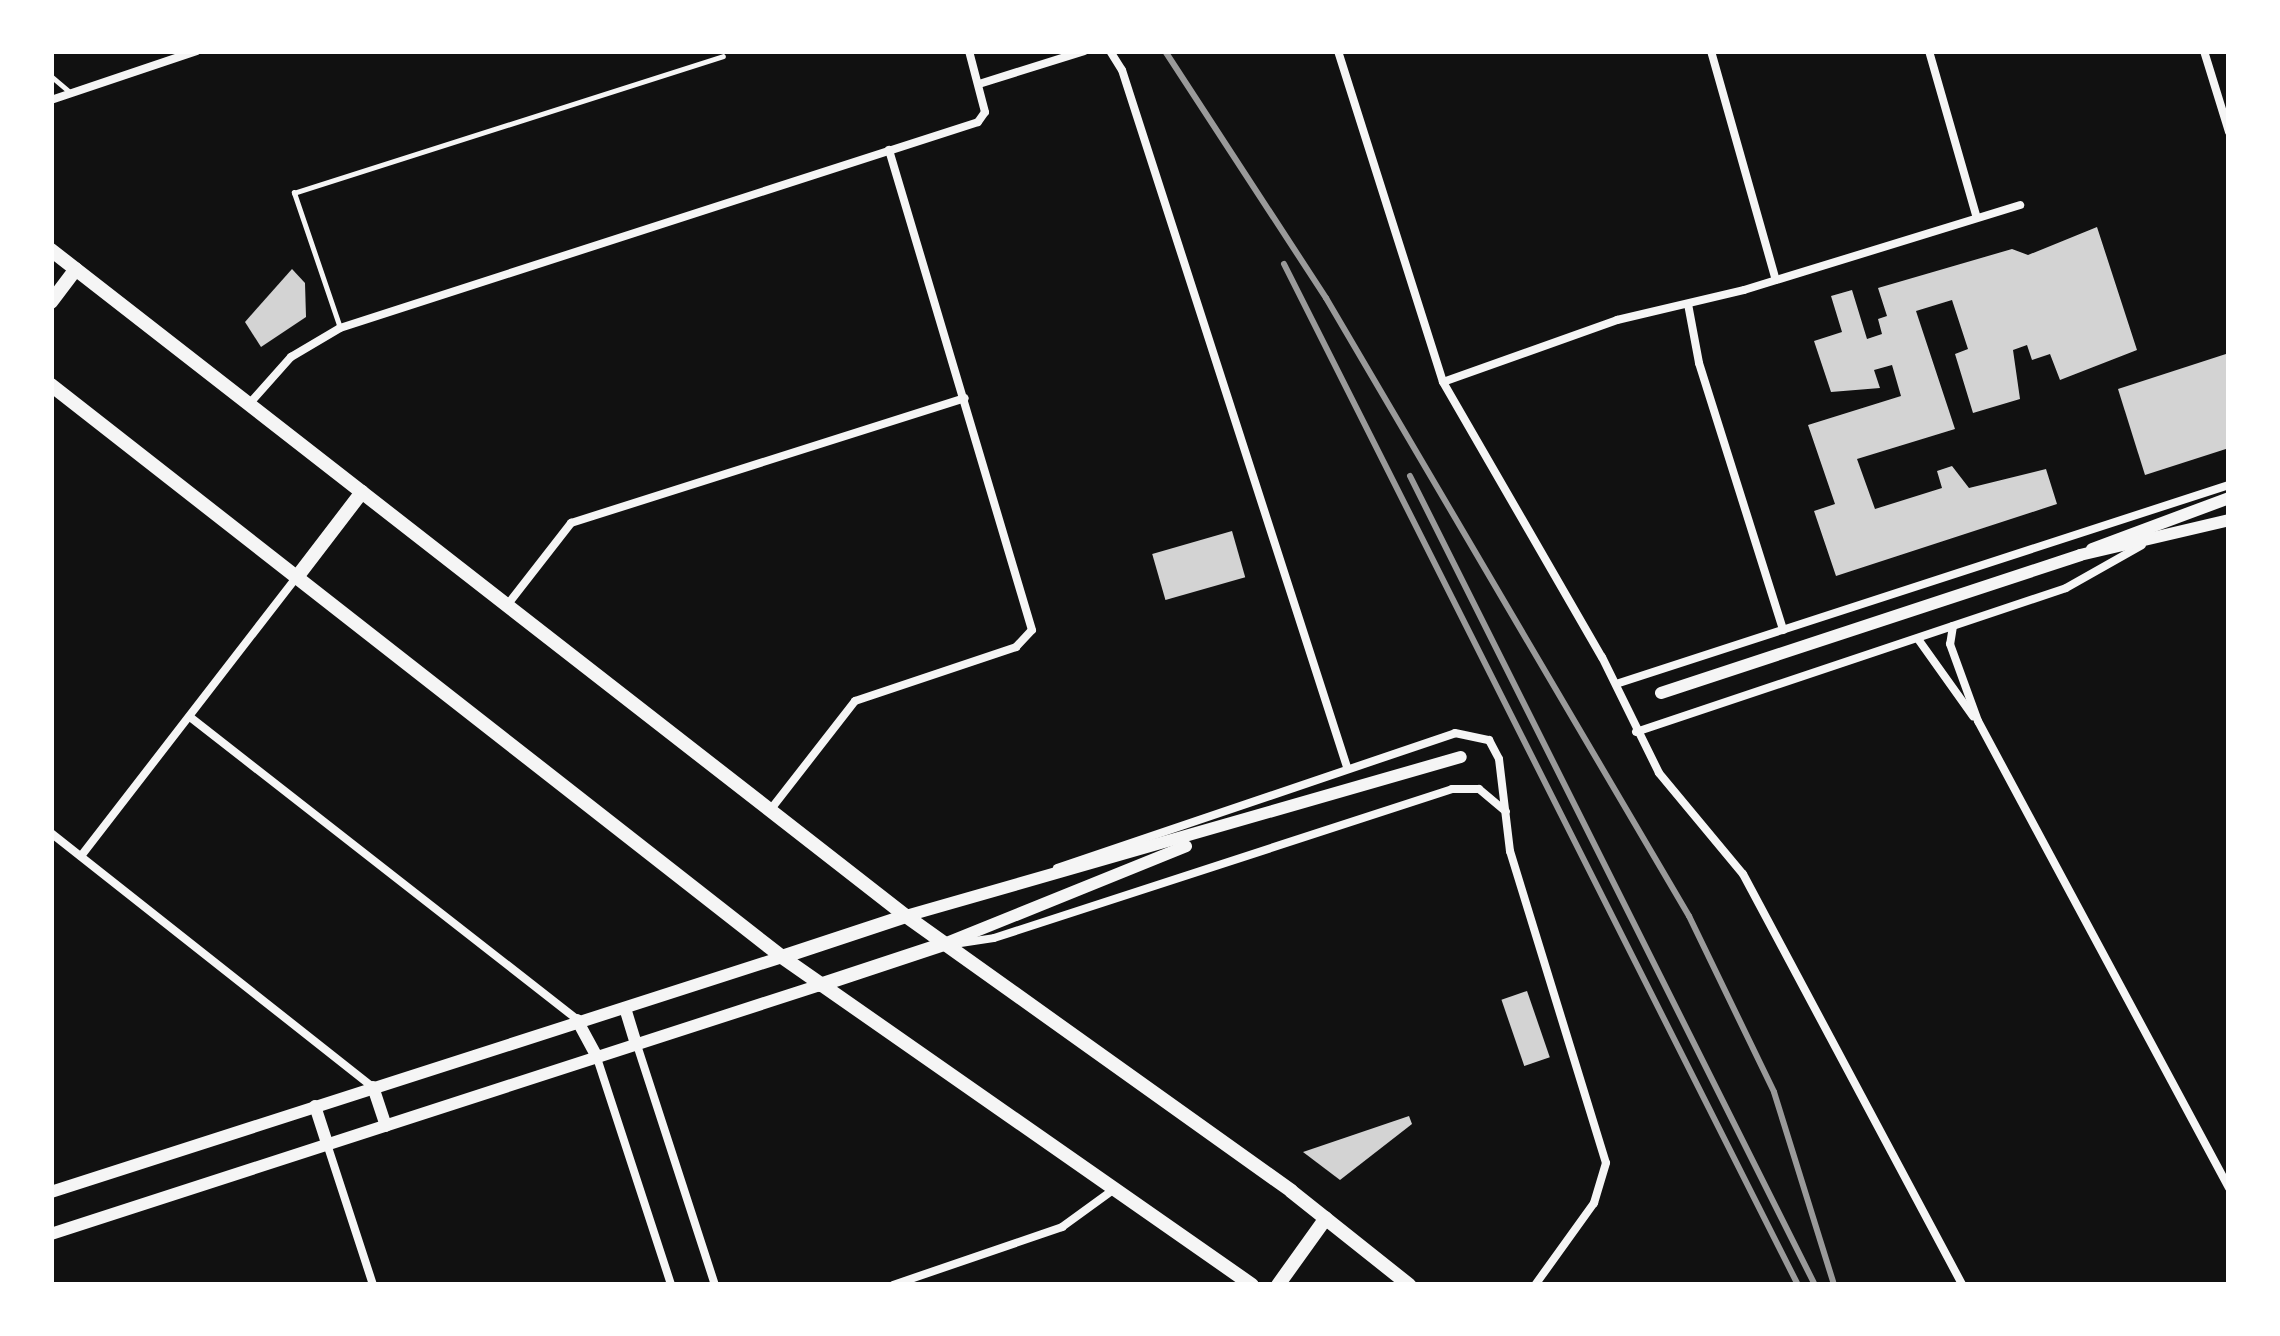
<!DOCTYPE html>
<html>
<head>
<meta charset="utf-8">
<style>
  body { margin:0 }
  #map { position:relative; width:2280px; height:1336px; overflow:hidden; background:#111; font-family:"PT Sans",sans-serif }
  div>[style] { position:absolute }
  .building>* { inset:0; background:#d3d3d3; transform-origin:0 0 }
  .service>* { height:4.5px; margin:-2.25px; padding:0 2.25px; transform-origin:2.25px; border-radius:2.25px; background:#f5f5f5 }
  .minor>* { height:8px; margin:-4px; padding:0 4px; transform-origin:4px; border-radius:4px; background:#f5f5f5 }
  .secondary>* { height:12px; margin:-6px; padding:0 6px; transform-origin:6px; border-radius:6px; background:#f5f5f5 }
  .primary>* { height:14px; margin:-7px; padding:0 7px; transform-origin:7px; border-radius:7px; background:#f5f5f5 }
  .rail>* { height:6px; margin:-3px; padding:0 3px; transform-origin:3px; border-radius:3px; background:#9a9a9a }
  span { translate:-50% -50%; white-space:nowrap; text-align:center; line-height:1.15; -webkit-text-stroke:12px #fff; paint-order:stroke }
  .frame { position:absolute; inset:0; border:54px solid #fff; pointer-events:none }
</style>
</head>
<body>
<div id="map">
  <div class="building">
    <i style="clip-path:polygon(2097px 227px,2137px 350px,2060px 380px,2050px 354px,2032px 360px,2027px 345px,2013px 350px,2020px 399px,1973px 413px,1955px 354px,1968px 349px,1952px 300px,1916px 311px,1955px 429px,1857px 459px,1875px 509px,1942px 488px,1937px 471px,1952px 466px,1969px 488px,2046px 469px,2057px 504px,1836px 576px,1814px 511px,1835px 504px,1808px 425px,1901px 396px,1892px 365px,1874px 370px,1880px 388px,1831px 392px,1814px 341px,1842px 332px,1831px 296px,1852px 290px,1867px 339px,1882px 334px,1878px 319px,1887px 316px,1878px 288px,2012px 249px,2028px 255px)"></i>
    <i style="clip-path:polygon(292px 269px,305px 283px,306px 317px,261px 347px,245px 322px)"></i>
    <i style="clip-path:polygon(2229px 353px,2229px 448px,2145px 475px,2118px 389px)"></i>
    <i style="left:1232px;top:531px;width:48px;height:83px;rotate:74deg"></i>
    <i style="left:1527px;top:991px;width:70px;height:27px;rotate:71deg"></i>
    <i style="clip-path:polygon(1409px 1116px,1412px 1124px,1340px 1180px,1303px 1152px)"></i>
  </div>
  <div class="service">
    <i style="left:51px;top:76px;width:23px;rotate:40deg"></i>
    <i style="left:340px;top:328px;width:143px;rotate:-108.8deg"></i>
    <i style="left:294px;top:193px;width:450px;rotate:-17.7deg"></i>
  </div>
  <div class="minor">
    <i style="left:1110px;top:51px;width:22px;rotate:58deg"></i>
    <i style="left:1122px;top:70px;width:732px;rotate:72.11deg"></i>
    <i style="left:1338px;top:51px;width:347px;rotate:72.4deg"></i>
    <i style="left:1443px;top:382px;width:318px;rotate:60deg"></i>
    <i style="left:1602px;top:657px;width:129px;rotate:63.8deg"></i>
    <i style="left:1659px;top:773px;width:131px;rotate:50.3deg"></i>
    <i style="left:1743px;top:874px;width:466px;rotate:61.9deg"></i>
    <i style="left:1711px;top:51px;width:238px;rotate:74.2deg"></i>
    <i style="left:1929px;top:51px;width:171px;rotate:74deg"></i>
    <i style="left:2204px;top:51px;width:85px;rotate:72.8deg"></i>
    <i style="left:979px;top:84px;width:110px;rotate:-17.4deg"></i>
    <i style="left:51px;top:100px;width:154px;rotate:-18.6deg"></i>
    <i style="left:1688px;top:304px;width:60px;rotate:79.4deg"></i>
    <i style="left:1699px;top:363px;width:280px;rotate:72.5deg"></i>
    <i style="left:1443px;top:382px;width:185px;rotate:-19.6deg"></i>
    <i style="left:1617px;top:320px;width:130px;rotate:-13.3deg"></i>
    <i style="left:1744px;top:290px;width:289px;rotate:-17.1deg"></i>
    <i style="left:250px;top:403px;width:62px;rotate:-48.3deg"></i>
    <i style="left:291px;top:357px;width:57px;rotate:-30.6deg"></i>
    <i style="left:340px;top:328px;width:670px;rotate:-17.89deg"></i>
    <i style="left:978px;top:122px;width:12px;rotate:-55deg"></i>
    <i style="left:985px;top:112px;width:63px;rotate:-104.7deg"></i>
    <i style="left:508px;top:604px;width:103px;rotate:-52.1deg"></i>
    <i style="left:571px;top:523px;width:413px;rotate:-17.6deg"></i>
    <i style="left:1953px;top:626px;width:18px;rotate:99deg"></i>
    <i style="left:1950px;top:644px;width:82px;rotate:70deg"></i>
    <i style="left:1978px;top:721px;width:530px;rotate:61.74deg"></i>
    <i style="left:1918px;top:639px;width:95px;rotate:54.5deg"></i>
    <i style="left:1616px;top:684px;width:644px;rotate:-17.99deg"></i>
    <i style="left:190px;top:717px;width:490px;rotate:38deg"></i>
    <i style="left:1636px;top:732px;width:453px;rotate:-18.5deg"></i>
    <i style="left:2066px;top:588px;width:87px;rotate:-29.5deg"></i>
    <i style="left:771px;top:809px;width:137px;rotate:-52.1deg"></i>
    <i style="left:855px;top:701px;width:170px;rotate:-18.5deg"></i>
    <i style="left:1016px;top:647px;width:23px;rotate:-47deg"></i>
    <i style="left:1032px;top:630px;width:501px;rotate:-106.59deg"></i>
    <i style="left:51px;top:833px;width:410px;rotate:38.3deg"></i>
    <i style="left:81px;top:856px;width:353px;rotate:-52.3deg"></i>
    <i style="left:1057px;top:868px;width:420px;rotate:-18.7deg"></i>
    <i style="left:1455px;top:733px;width:35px;rotate:12deg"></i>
    <i style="left:1489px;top:740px;width:21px;rotate:62deg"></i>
    <i style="left:1499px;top:759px;width:93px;rotate:83.2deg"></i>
    <i style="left:1510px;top:851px;width:326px;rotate:72.9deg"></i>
    <i style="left:1606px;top:1163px;width:42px;rotate:106.7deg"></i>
    <i style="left:1594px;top:1203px;width:101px;rotate:125.7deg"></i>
    <i style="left:954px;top:944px;width:40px;rotate:-8.5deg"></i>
    <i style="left:994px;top:938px;width:482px;rotate:-18deg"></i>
    <i style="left:1452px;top:789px;width:27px"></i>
    <i style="left:1479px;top:789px;width:35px;rotate:40deg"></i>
    <i style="left:637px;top:1045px;width:252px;rotate:72deg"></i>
    <i style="left:597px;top:1058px;width:239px;rotate:71.9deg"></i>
    <i style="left:327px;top:1144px;width:148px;rotate:71.9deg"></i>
    <i style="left:893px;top:1285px;width:179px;rotate:-18.9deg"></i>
    <i style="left:1062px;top:1227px;width:63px;rotate:-36deg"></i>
  </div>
  <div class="secondary">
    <i style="left:2092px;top:549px;width:146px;rotate:-20.4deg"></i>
    <i style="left:1661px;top:693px;width:441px;rotate:-18.2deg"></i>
    <i style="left:2080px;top:555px;width:153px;rotate:-13.2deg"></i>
    <i style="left:906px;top:916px;width:577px;rotate:-15.99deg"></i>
    <i style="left:944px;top:944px;width:261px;rotate:-22deg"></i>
    <i style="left:625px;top:1008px;width:38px;rotate:73deg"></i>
    <i style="left:577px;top:1020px;width:42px;rotate:61.6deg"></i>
    <i style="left:373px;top:1087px;width:41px;rotate:71.6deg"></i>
    <i style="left:315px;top:1106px;width:40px;rotate:72deg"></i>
    <i style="left:51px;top:1192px;width:768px;rotate:-17.82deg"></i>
    <i style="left:51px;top:1234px;width:808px;rotate:-17.94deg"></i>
  </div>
  <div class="primary">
    <i style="left:51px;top:250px;width:1084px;rotate:37.92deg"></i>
    <i style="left:906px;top:916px;width:473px;rotate:35.5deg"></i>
    <i style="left:1291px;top:1191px;width:151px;rotate:38.5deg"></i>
    <i style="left:51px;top:302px;width:41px;rotate:-52.9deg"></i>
    <i style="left:51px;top:385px;width:928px;rotate:38.04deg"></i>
    <i style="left:782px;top:957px;width:573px;rotate:34.91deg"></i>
    <i style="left:297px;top:577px;width:107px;rotate:-52.6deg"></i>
    <i style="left:782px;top:957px;width:131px;rotate:-18.3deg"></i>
    <i style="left:820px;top:985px;width:131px;rotate:-18.3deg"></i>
    <i style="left:1278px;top:1285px;width:82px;rotate:-54.4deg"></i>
  </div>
  <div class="rail">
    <i style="left:1165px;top:51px;width:295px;rotate:56.9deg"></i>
    <i style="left:1326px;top:298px;width:717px;rotate:59.57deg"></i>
    <i style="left:1689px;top:916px;width:195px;rotate:64.2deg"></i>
    <i style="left:1774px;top:1092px;width:202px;rotate:72.7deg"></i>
    <i style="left:1284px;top:264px;width:1143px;rotate:63.28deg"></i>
    <i style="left:1410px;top:476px;width:905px;rotate:63.41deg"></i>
  </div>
  <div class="frame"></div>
</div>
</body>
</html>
